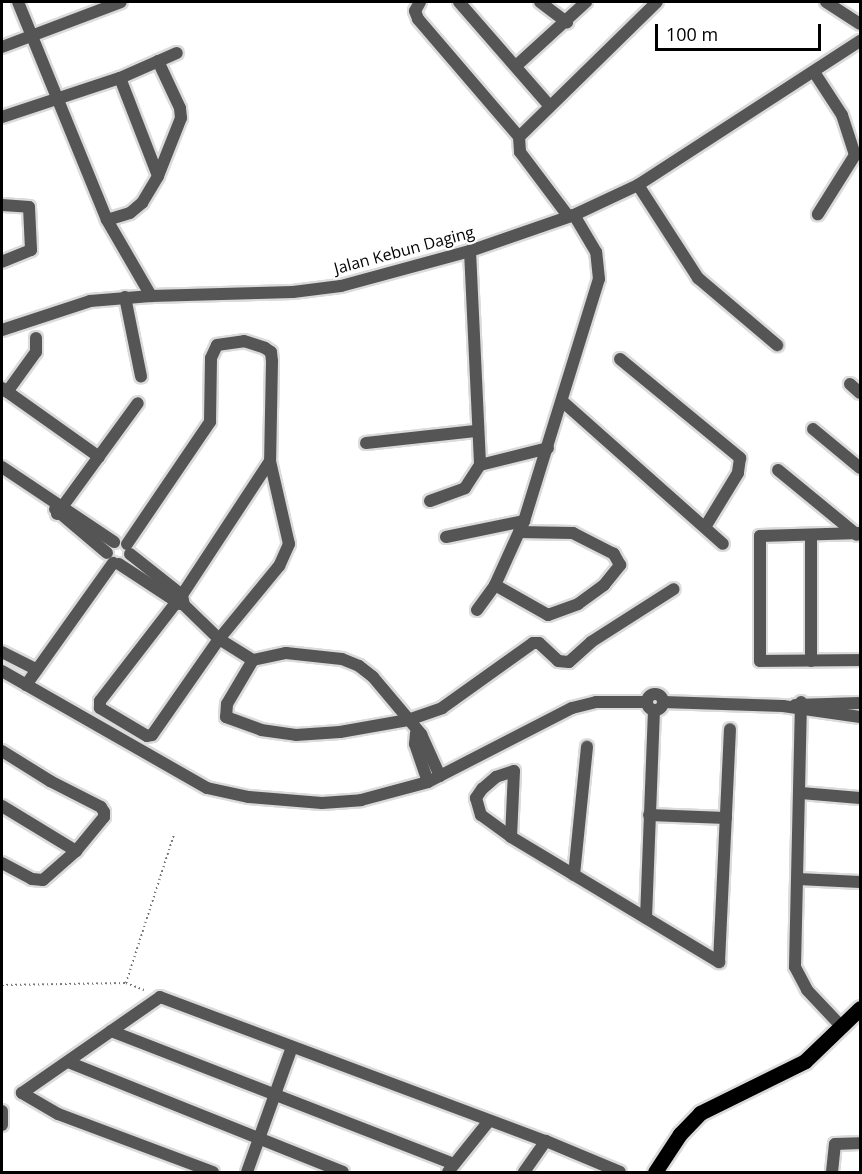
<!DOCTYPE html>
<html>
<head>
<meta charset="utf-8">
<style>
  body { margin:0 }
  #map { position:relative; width:862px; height:1174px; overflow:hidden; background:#fff; font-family:"Open Sans",sans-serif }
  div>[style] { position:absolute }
  .path>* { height:2px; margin-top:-1px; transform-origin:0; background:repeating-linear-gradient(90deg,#777 0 1.5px,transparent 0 4.5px) }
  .roads { filter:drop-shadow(2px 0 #dbdbdb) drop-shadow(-2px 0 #dbdbdb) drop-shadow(0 2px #dbdbdb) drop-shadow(0 -2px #dbdbdb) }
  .minor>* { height:12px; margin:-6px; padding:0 6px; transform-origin:6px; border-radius:6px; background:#555 }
  .minor>.ring { margin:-6px; padding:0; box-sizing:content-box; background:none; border:12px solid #555; border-radius:50% }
  .major>* { height:15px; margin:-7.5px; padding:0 7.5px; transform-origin:7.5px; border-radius:7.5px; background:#000 }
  span { translate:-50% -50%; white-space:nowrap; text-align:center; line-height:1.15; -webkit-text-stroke:4.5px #fff; paint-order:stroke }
  .street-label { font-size:16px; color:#000 }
  .frame { position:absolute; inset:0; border:3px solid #000; pointer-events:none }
  .scale { position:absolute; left:655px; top:24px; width:166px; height:27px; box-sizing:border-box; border:3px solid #000; border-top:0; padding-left:8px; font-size:18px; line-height:21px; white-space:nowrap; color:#000; -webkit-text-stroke:4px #fff; paint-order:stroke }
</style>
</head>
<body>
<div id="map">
  <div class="path">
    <i style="left:126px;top:983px;width:157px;rotate:-72.1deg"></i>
    <i style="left:2px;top:985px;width:124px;rotate:-0.9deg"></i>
    <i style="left:126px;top:983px;width:22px;rotate:21deg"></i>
  </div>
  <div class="roads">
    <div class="minor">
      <i style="left:18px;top:2px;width:235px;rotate:67.8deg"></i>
      <i style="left:107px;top:220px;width:88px;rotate:59.9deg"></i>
      <i style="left:151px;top:296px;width:142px;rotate:-1.6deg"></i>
      <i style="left:293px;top:292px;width:48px;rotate:-7.1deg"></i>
      <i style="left:341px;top:286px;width:134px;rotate:-15.2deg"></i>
      <i style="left:470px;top:251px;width:110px;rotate:-19.1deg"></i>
      <i style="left:574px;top:215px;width:71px;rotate:-25.1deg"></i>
      <i style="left:638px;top:185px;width:265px;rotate:-33deg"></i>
      <i style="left:420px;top:2px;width:10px;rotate:119deg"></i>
      <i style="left:415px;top:11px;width:9px;rotate:69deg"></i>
      <i style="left:418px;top:19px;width:155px;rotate:49.4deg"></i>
      <i style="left:519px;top:137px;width:15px;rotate:86deg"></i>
      <i style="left:520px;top:152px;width:80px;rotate:53.1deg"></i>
      <i style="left:459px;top:2px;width:137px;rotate:48.9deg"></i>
      <i style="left:540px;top:2px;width:34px;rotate:37deg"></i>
      <i style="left:826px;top:2px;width:40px;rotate:32.9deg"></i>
      <i style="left:2px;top:47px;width:127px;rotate:-20.7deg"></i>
      <i style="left:516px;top:66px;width:95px;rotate:-42.4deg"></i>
      <i style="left:814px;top:72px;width:51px;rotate:56.9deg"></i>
      <i style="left:842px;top:115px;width:42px;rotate:72deg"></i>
      <i style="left:855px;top:155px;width:70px;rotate:122.1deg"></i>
      <i style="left:120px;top:78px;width:62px;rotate:-23.7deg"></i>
      <i style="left:2px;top:117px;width:124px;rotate:-18.3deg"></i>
      <i style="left:120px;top:78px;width:105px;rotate:68.8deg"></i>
      <i style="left:519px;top:137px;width:193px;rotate:-44.4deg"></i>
      <i style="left:638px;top:185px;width:111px;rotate:57.2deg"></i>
      <i style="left:698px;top:278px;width:104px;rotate:40.3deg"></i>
      <i style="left:2px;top:205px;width:27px;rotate:4deg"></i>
      <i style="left:29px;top:207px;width:43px;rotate:87.3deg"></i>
      <i style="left:31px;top:250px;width:31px;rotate:158deg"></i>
      <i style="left:107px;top:220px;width:24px;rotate:-17deg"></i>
      <i style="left:130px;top:213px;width:16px;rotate:-40deg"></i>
      <i style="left:142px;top:203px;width:31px;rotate:-59deg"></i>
      <i style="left:158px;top:176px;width:62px;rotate:-68.4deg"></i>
      <i style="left:181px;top:118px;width:10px;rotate:-96deg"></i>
      <i style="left:180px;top:108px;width:52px;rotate:-115.1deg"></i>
      <i style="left:470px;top:251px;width:214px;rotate:87.3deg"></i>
      <i style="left:480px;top:465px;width:70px;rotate:-14deg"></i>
      <i style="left:125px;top:297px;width:81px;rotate:78.6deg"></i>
      <i style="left:2px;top:330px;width:93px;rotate:-18.2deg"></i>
      <i style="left:90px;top:301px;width:61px;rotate:-4.7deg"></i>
      <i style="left:620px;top:359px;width:156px;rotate:39.5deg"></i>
      <i style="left:740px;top:458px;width:15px;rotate:98deg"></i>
      <i style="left:738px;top:473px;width:63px;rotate:121.4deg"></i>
      <i style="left:850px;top:384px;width:13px;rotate:42deg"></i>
      <i style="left:2px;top:388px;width:119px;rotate:35.4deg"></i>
      <i style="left:7px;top:392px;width:49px;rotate:-54.1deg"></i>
      <i style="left:36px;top:352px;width:14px;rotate:-90deg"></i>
      <i style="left:562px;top:401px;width:215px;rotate:41.6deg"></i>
      <i style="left:813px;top:429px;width:61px;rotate:39.7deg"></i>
      <i style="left:366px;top:443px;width:110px;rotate:-6.3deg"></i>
      <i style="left:2px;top:467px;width:135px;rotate:33.8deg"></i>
      <i style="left:778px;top:470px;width:102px;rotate:39.4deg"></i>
      <i style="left:430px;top:501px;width:37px;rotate:-20deg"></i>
      <i style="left:465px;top:488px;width:27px;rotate:-57deg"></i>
      <i style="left:55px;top:509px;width:68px;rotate:40.2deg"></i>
      <i style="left:57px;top:514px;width:137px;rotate:-53.9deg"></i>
      <i style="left:860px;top:533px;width:100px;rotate:178.3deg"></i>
      <i style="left:760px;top:536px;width:125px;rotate:90deg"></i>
      <i style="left:760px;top:661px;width:100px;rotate:-0.6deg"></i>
      <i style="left:811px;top:535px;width:126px;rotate:90deg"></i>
      <i style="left:446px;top:537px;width:80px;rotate:-11.6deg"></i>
      <i style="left:127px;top:544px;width:148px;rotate:-55.8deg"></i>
      <i style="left:210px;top:422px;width:64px;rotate:-89.1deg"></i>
      <i style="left:211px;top:358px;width:14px;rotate:-65deg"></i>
      <i style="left:217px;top:345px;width:27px;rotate:-8deg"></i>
      <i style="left:244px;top:341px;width:22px;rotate:18deg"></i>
      <i style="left:265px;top:348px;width:7px;rotate:34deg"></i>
      <i style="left:271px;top:352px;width:9px;rotate:84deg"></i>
      <i style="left:272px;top:361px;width:100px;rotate:91.1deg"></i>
      <i style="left:270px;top:461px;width:85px;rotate:77.1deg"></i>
      <i style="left:289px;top:544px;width:24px;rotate:114deg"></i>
      <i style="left:279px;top:566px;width:94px;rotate:129.4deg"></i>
      <i style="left:219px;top:639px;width:117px;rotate:124.9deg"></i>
      <i style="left:152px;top:735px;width:5px;rotate:169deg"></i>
      <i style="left:147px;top:736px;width:55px;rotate:-149.2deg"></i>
      <i style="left:100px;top:708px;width:7px;rotate:-90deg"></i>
      <i style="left:100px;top:701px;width:134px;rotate:-52.3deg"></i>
      <i style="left:182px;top:595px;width:160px;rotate:-56.7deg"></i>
      <i style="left:130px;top:554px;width:66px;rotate:38.3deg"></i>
      <i style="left:182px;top:595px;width:10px;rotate:79deg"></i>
      <i style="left:184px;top:605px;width:49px;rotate:44.2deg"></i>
      <i style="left:219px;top:639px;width:40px;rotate:32deg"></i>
      <i style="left:253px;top:660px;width:34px;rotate:-12deg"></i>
      <i style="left:286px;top:653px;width:56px;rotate:6.1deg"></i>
      <i style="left:342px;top:659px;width:18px;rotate:22deg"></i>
      <i style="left:359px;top:666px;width:18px;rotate:38deg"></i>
      <i style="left:373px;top:677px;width:75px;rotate:49.9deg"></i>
      <i style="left:421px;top:734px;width:46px;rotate:65.7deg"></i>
      <i style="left:119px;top:564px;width:73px;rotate:33.3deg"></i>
      <i style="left:495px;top:585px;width:61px;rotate:29.5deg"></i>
      <i style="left:548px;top:615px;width:32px;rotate:-20deg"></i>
      <i style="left:578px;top:604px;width:32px;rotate:-36deg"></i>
      <i style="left:604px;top:585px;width:26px;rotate:-51deg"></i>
      <i style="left:620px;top:565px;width:13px;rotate:-119deg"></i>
      <i style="left:614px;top:554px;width:46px;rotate:-152.9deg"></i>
      <i style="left:573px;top:533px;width:54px;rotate:-178.9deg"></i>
      <i style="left:477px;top:610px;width:31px;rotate:-54deg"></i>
      <i style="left:495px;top:585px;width:70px;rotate:-65.6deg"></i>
      <i style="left:524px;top:521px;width:253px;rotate:-72.8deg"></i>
      <i style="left:599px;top:279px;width:27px;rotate:-96deg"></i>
      <i style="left:596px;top:252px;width:43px;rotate:-120.7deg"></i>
      <i style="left:2px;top:652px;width:39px;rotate:27deg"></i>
      <i style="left:253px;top:660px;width:51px;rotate:120.6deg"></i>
      <i style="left:227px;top:704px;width:13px;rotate:94deg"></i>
      <i style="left:226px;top:717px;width:37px;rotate:20deg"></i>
      <i style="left:261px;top:730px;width:35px;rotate:8deg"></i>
      <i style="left:296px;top:735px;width:44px;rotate:-3.9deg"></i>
      <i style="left:340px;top:732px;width:69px;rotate:-10deg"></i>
      <i style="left:408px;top:720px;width:36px;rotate:-19deg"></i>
      <i style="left:442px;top:708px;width:112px;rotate:-35.5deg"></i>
      <i style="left:533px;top:643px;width:6px"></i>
      <i style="left:539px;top:643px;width:26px;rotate:43deg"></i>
      <i style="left:558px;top:661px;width:11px;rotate:5deg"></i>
      <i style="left:569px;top:662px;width:30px;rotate:-42deg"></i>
      <i style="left:591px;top:642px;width:98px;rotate:-32.6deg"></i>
      <i style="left:2px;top:671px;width:236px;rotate:29.7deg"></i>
      <i style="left:207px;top:788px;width:43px;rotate:12.1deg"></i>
      <i style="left:249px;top:797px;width:73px;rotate:4.7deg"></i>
      <i style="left:322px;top:803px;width:39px;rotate:-4deg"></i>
      <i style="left:361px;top:800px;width:69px;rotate:-15deg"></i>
      <i style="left:428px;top:782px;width:162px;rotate:-27.2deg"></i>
      <i style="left:572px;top:708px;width:25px;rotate:-14deg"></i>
      <i style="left:596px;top:702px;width:51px"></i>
      <i style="left:26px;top:685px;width:150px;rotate:-54.5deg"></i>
      <i class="ring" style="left:647px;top:694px;width:4px;height:4px"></i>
      <i style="left:663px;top:702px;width:120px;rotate:1.9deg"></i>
      <i style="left:783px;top:706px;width:78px;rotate:8.1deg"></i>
      <i style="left:801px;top:702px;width:265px;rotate:91.3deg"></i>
      <i style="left:795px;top:967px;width:26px;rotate:62deg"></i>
      <i style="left:807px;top:990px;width:48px;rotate:46.7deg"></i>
      <i style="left:795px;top:705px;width:65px;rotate:-1.8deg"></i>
      <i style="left:416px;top:733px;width:11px;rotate:95deg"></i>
      <i style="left:415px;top:744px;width:40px;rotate:71.1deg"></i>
      <i style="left:2px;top:751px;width:57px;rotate:32deg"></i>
      <i style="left:50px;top:781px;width:57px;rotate:27deg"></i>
      <i style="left:101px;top:807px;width:6px;rotate:59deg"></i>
      <i style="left:104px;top:812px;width:5px;rotate:90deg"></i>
      <i style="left:104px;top:817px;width:44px;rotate:129.5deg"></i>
      <i style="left:76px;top:851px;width:44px;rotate:138.7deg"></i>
      <i style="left:43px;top:880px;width:11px;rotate:-175deg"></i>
      <i style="left:32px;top:879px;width:34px;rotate:-152deg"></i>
      <i style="left:801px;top:793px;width:59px;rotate:4.8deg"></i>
      <i style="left:2px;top:806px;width:87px;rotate:31.3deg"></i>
      <i style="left:649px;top:815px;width:77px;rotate:2.2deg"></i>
      <i style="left:511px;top:837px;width:66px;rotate:-87.4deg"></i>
      <i style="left:514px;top:771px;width:19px;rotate:162deg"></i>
      <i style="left:496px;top:777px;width:18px;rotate:139deg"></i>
      <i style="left:482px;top:789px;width:11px;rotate:124deg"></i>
      <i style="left:476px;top:798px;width:18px;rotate:74deg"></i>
      <i style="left:481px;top:815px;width:37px;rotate:36deg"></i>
      <i style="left:511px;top:837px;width:243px;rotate:31deg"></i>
      <i style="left:719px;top:962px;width:233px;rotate:-87.3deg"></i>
      <i style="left:574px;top:875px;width:129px;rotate:-84.2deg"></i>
      <i style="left:798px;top:879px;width:62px;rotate:2.8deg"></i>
      <i style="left:646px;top:918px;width:208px;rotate:-87.8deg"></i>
      <i style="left:111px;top:1031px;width:368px;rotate:21.2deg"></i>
      <i style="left:68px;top:1062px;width:296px;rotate:21.8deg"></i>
      <i style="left:2px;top:1111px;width:14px;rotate:90deg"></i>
      <i style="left:213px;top:1172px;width:165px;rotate:-159.5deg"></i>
      <i style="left:58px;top:1114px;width:42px;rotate:-149.7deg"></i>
      <i style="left:22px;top:1093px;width:168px;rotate:-34.8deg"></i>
      <i style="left:160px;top:997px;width:412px;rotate:20.5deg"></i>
      <i style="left:546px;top:1141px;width:80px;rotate:22.7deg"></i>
      <i style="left:247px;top:1172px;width:133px;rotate:-70.2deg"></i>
      <i style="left:448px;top:1172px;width:65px;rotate:-51.2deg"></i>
      <i style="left:524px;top:1172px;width:38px;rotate:-55deg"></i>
      <i style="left:832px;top:1172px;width:28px;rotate:-84deg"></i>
      <i style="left:835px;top:1144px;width:25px;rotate:-2deg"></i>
    </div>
    <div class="major">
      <i style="left:655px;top:1172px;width:45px;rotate:-56.7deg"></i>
      <i style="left:680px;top:1134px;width:29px;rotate:-46deg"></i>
      <i style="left:700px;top:1113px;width:117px;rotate:-26.3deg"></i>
      <i style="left:805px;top:1061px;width:76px;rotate:-43.9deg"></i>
    </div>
  </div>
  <div class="street-label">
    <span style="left:404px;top:250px;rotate:-15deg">Jalan Kebun Daging</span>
  </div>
  <div class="frame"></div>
  <div class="scale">100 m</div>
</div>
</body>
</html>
